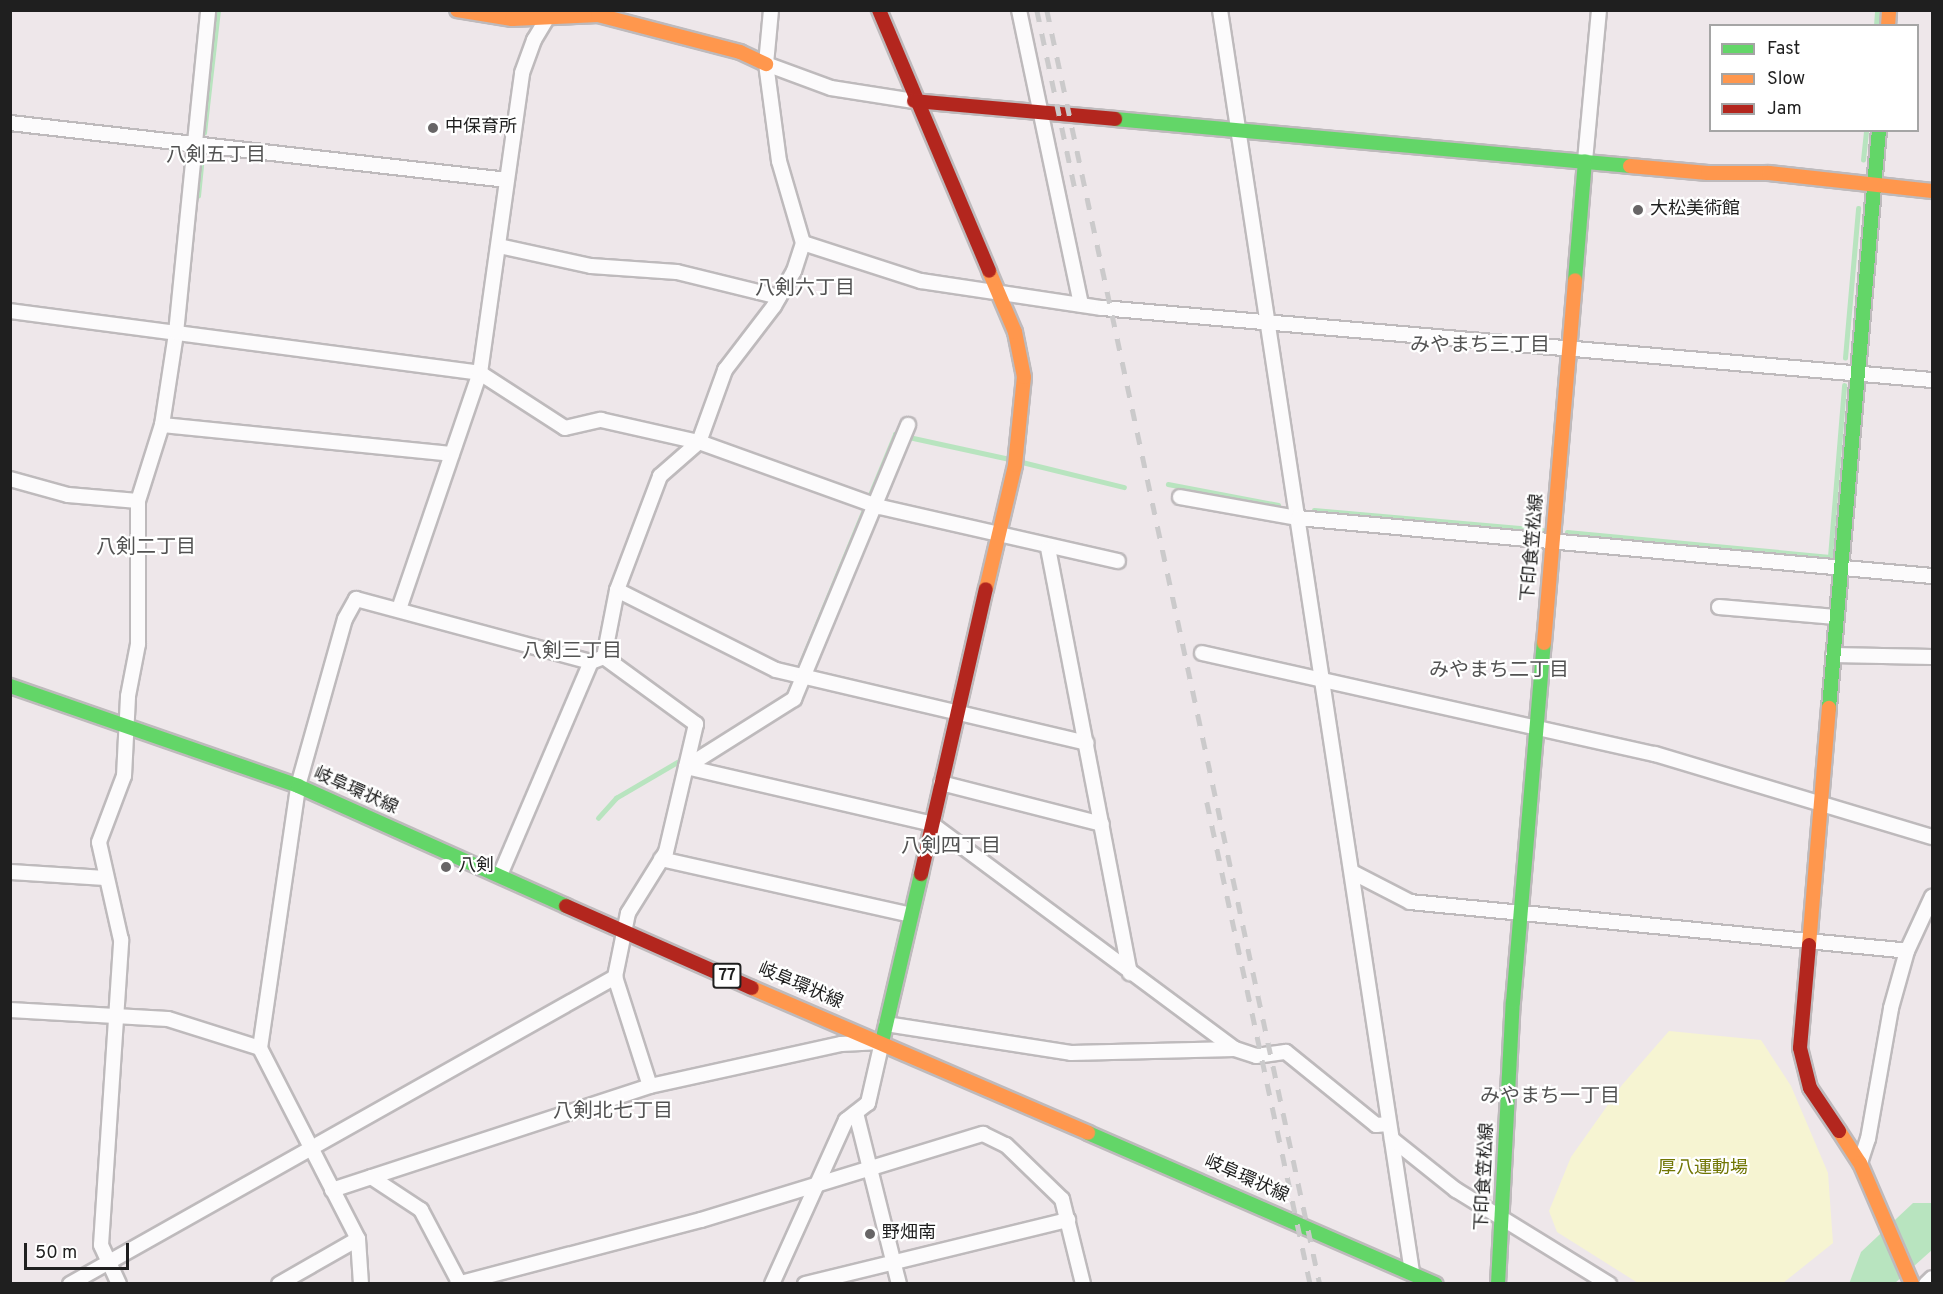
<!DOCTYPE html>
<html>
<head>
<meta charset="utf-8">
<style>
  body { margin:0 }
  #map { position:relative; width:1943px; height:1294px; overflow:hidden; background:#eee7ea; font-family:Overpass,"Noto Sans JP",sans-serif }
  div>[style] { position:absolute }
  .park>* { inset:0; background:#f6f4d2 }
  .water>* { inset:0; background:#b8e4bf }
  .stream>* { height:4.5px; margin:-2.25px; padding:0 2.25px; transform-origin:2.25px; border-radius:2.25px; background:#b8e4bf }
  .roads { filter:drop-shadow(2px 0 #bebabc) drop-shadow(-2px 0 #bebabc) drop-shadow(0 2px #bebabc) drop-shadow(0 -2px #bebabc) }
  .street>* { height:14px; margin:-7px; padding:0 7px; transform-origin:7px; border-radius:7px; background:#fcfbfc }
  .fast>* { height:14px; margin:-7px; padding:0 7px; transform-origin:7px; border-radius:7px; background:#63d668 }
  .slow>* { height:14px; margin:-7px; padding:0 7px; transform-origin:7px; border-radius:7px; background:#ff974d }
  .jam>* { height:14px; margin:-7px; padding:0 7px; transform-origin:7px; border-radius:7px; background:#b3261e }
  .rail>* { height:4.5px; margin-top:-2.25px; transform-origin:0; background:repeating-linear-gradient(90deg,#cbcacb 0 12px,transparent 0 24px) }
  .dots>* { width:16px; height:16px; translate:-50% -50%; box-sizing:border-box; border:3px solid #fff; border-radius:50% }
  span { translate:-50% -50%; white-space:nowrap; text-align:center; line-height:1.15; -webkit-text-stroke:4.5px #fff; paint-order:stroke }
  .shield-label span { padding:2px 4px; background:#fff; border:2px solid; border-radius:4px; -webkit-text-stroke-width:0 }
  .shield-label { font-size:16px; color:#1f1f1f; font-weight:700 }
  .poi-label { font-size:18px; color:#1f1f1f }
  .left { translate:0 -50%; text-align:left }
  .street-label { font-size:18px; color:#1f1f1f }
  .park-label { font-size:18px; color:#717604 }
  .neighbourhood-label { font-size:20px; color:#525252 }
  .frame { position:absolute; inset:0; border:12px solid #1f1f1f; pointer-events:none }
  .legend { position:absolute; left:1709px; top:24px; width:210px; height:108px; box-sizing:border-box; background:#fff; border:2px solid #a5a5a5; margin:0; padding:8px 10px; list-style:none; font-size:18px; color:#1f1f1f }
  .legend li { display:flex; align-items:center; gap:12px; height:30px }
  .legend b { width:30px; border:2px solid #a5a5a5 }
  .scale { position:absolute; left:24px; top:1243px; width:105px; height:27px; box-sizing:border-box; border:3px solid #1f1f1f; border-top:0; padding-left:8px; font-size:18px; line-height:21px; white-space:nowrap; color:#1f1f1f; -webkit-text-stroke:4px #fff; paint-order:stroke }
</style>
</head>
<body>
<div id="map">
  <div class="park">
    <i style="clip-path:polygon(1669px 1031px,1761px 1040px,1791px 1086px,1828px 1173px,1833px 1243px,1783px 1283px,1638px 1283px,1557px 1232px,1549px 1211px,1571px 1157px,1622px 1085px)"></i>
  </div>
  <div class="water">
    <i style="clip-path:polygon(1913px 1203px,1932px 1203px,1932px 1250px,1895px 1283px,1849px 1284px,1861px 1252px)"></i>
  </div>
  <div class="stream">
    <i style="left:1876px;top:26px;width:13px;rotate:-86deg"></i>
    <i style="left:204px;top:133px;width:124px;rotate:-83.5deg"></i>
    <i style="left:1863px;top:160px;width:30px;rotate:-84deg"></i>
    <i style="left:198px;top:196px;width:40px;rotate:-84.3deg"></i>
    <i style="left:1845px;top:358px;width:150px;rotate:-85deg"></i>
    <i style="left:1018px;top:461px;width:109px;rotate:13.8deg"></i>
    <i style="left:1168px;top:484px;width:112px;rotate:10.8deg"></i>
    <i style="left:1314px;top:510px;width:229px;rotate:5deg"></i>
    <i style="left:1567px;top:532px;width:264px;rotate:5.4deg"></i>
    <i style="left:1830px;top:557px;width:172px;rotate:-85.3deg"></i>
    <i style="left:778px;top:702px;width:13px;rotate:-39deg"></i>
    <i style="left:788px;top:694px;width:281px;rotate:-67.6deg"></i>
    <i style="left:895px;top:434px;width:118px;rotate:12.3deg"></i>
    <i style="left:693px;top:753px;width:46px;rotate:-29.9deg"></i>
    <i style="left:598px;top:818px;width:27px;rotate:-48deg"></i>
    <i style="left:616px;top:798px;width:81px;rotate:-30.4deg"></i>
  </div>
  <div class="roads">
    <div class="street">
      <i style="left:1019px;top:10px;width:301px;rotate:78.1deg"></i>
      <i style="left:1220px;top:10px;width:1277px;rotate:81.35deg"></i>
      <i style="left:766px;top:64px;width:69px;rotate:20.3deg"></i>
      <i style="left:831px;top:88px;width:84px;rotate:8.9deg"></i>
      <i style="left:10px;top:123px;width:500px;rotate:6.54deg"></i>
      <i style="left:1585px;top:161px;width:152px;rotate:-84.7deg"></i>
      <i style="left:803px;top:243px;width:124px;rotate:17.9deg"></i>
      <i style="left:921px;top:281px;width:183px;rotate:8.5deg"></i>
      <i style="left:1102px;top:308px;width:833px;rotate:4.96deg"></i>
      <i style="left:499px;top:246px;width:94px;rotate:12.3deg"></i>
      <i style="left:591px;top:266px;width:86px;rotate:4deg"></i>
      <i style="left:677px;top:272px;width:105px;rotate:13.8deg"></i>
      <i style="left:10px;top:311px;width:474px;rotate:7.5deg"></i>
      <i style="left:480px;top:373px;width:101px;rotate:32.9deg"></i>
      <i style="left:565px;top:428px;width:37px;rotate:-13deg"></i>
      <i style="left:601px;top:420px;width:100px;rotate:12.7deg"></i>
      <i style="left:699px;top:442px;width:192px;rotate:19.8deg"></i>
      <i style="left:880px;top:507px;width:244px;rotate:12.8deg"></i>
      <i style="left:162px;top:425px;width:291px;rotate:5.7deg"></i>
      <i style="left:10px;top:479px;width:60px;rotate:15.4deg"></i>
      <i style="left:68px;top:495px;width:70px;rotate:4.9deg"></i>
      <i style="left:1180px;top:497px;width:120px;rotate:10.1deg"></i>
      <i style="left:1298px;top:518px;width:637px;rotate:5.23deg"></i>
      <i style="left:1048px;top:548px;width:433px;rotate:79.1deg"></i>
      <i style="left:617px;top:590px;width:178px;rotate:26.7deg"></i>
      <i style="left:776px;top:670px;width:319px;rotate:13.2deg"></i>
      <i style="left:1719px;top:607px;width:117px;rotate:4.9deg"></i>
      <i style="left:399px;top:609px;width:250px;rotate:-71.1deg"></i>
      <i style="left:480px;top:373px;width:303px;rotate:-82deg"></i>
      <i style="left:522px;top:73px;width:35px;rotate:-70deg"></i>
      <i style="left:534px;top:40px;width:35px;rotate:-59deg"></i>
      <i style="left:1202px;top:653px;width:464px;rotate:12.6deg"></i>
      <i style="left:1655px;top:754px;width:289px;rotate:16.7deg"></i>
      <i style="left:1833px;top:655px;width:99px;rotate:1.2deg"></i>
      <i style="left:604px;top:657px;width:114px;rotate:36.1deg"></i>
      <i style="left:696px;top:724px;width:131px;rotate:103.2deg"></i>
      <i style="left:666px;top:852px;width:72px;rotate:121.9deg"></i>
      <i style="left:628px;top:913px;width:65px;rotate:101.5deg"></i>
      <i style="left:615px;top:977px;width:114px;rotate:72.2deg"></i>
      <i style="left:686px;top:767px;width:253px;rotate:13deg"></i>
      <i style="left:932px;top:824px;width:377px;rotate:36.6deg"></i>
      <i style="left:1235px;top:1049px;width:22px;rotate:18deg"></i>
      <i style="left:1256px;top:1056px;width:30px;rotate:-8deg"></i>
      <i style="left:1286px;top:1052px;width:116px;rotate:39deg"></i>
      <i style="left:1376px;top:1125px;width:13px;rotate:-4deg"></i>
      <i style="left:686px;top:767px;width:128px;rotate:-32.2deg"></i>
      <i style="left:794px;top:699px;width:297px;rotate:-67.4deg"></i>
      <i style="left:941px;top:783px;width:166px;rotate:14.3deg"></i>
      <i style="left:661px;top:859px;width:256px;rotate:12.6deg"></i>
      <i style="left:10px;top:872px;width:96px;rotate:3.6deg"></i>
      <i style="left:1352px;top:872px;width:65px;rotate:27.3deg"></i>
      <i style="left:1410px;top:902px;width:499px;rotate:5.6deg"></i>
      <i style="left:500px;top:875px;width:232px;rotate:-66.9deg"></i>
      <i style="left:10px;top:1010px;width:158px;rotate:3.3deg"></i>
      <i style="left:168px;top:1019px;width:96px;rotate:17.5deg"></i>
      <i style="left:886px;top:1024px;width:187px;rotate:8.9deg"></i>
      <i style="left:1071px;top:1053px;width:164px;rotate:-1.4deg"></i>
      <i style="left:856px;top:1113px;width:176px;rotate:75.9deg"></i>
      <i style="left:1392px;top:1139px;width:82px;rotate:38.6deg"></i>
      <i style="left:1456px;top:1190px;width:180px;rotate:31.6deg"></i>
      <i style="left:1860px;top:1163px;width:25px;rotate:-72deg"></i>
      <i style="left:1868px;top:1139px;width:133px;rotate:-80deg"></i>
      <i style="left:1891px;top:1008px;width:59px;rotate:-74.3deg"></i>
      <i style="left:1907px;top:951px;width:60px;rotate:-65.2deg"></i>
      <i style="left:371px;top:1177px;width:60px;rotate:33.4deg"></i>
      <i style="left:421px;top:1210px;width:84px;rotate:62.2deg"></i>
      <i style="left:332px;top:1190px;width:335px;rotate:-18.1deg"></i>
      <i style="left:650px;top:1086px;width:196px;rotate:-12.4deg"></i>
      <i style="left:841px;top:1044px;width:41px;rotate:-2.8deg"></i>
      <i style="left:882px;top:1042px;width:63px;rotate:102.9deg"></i>
      <i style="left:868px;top:1103px;width:28px;rotate:142deg"></i>
      <i style="left:846px;top:1120px;width:180px;rotate:114.3deg"></i>
      <i style="left:70px;top:1284px;width:626px;rotate:-29.39deg"></i>
      <i style="left:119px;top:1284px;width:43px;rotate:-114.8deg"></i>
      <i style="left:101px;top:1245px;width:306px;rotate:-86.2deg"></i>
      <i style="left:121px;top:940px;width:100px;rotate:-102.7deg"></i>
      <i style="left:99px;top:842px;width:71px;rotate:-69.3deg"></i>
      <i style="left:124px;top:776px;width:80px;rotate:-87.1deg"></i>
      <i style="left:128px;top:696px;width:53px;rotate:-79.1deg"></i>
      <i style="left:138px;top:644px;width:143px;rotate:-90deg"></i>
      <i style="left:138px;top:501px;width:80px;rotate:-72.5deg"></i>
      <i style="left:162px;top:425px;width:93px;rotate:-81.3deg"></i>
      <i style="left:176px;top:333px;width:325px;rotate:-84.3deg"></i>
      <i style="left:279px;top:1284px;width:91px;rotate:-29.7deg"></i>
      <i style="left:361px;top:1284px;width:45px;rotate:-93.8deg"></i>
      <i style="left:358px;top:1239px;width:215px;rotate:-117.2deg"></i>
      <i style="left:260px;top:1048px;width:265px;rotate:-81.7deg"></i>
      <i style="left:298px;top:786px;width:173px;rotate:-74.3deg"></i>
      <i style="left:345px;top:619px;width:23px;rotate:-61deg"></i>
      <i style="left:356px;top:599px;width:243px;rotate:15deg"></i>
      <i style="left:591px;top:662px;width:14px;rotate:-21deg"></i>
      <i style="left:604px;top:657px;width:68px;rotate:-79deg"></i>
      <i style="left:617px;top:590px;width:122px;rotate:-69.3deg"></i>
      <i style="left:660px;top:476px;width:52px;rotate:-41.1deg"></i>
      <i style="left:699px;top:442px;width:77px;rotate:-70.1deg"></i>
      <i style="left:725px;top:370px;width:81px;rotate:-52.6deg"></i>
      <i style="left:774px;top:306px;width:40px;rotate:-60.3deg"></i>
      <i style="left:794px;top:271px;width:29px;rotate:-72deg"></i>
      <i style="left:803px;top:243px;width:85px;rotate:-106.3deg"></i>
      <i style="left:779px;top:161px;width:98px;rotate:-97.6deg"></i>
      <i style="left:766px;top:64px;width:54px;rotate:-84.7deg"></i>
      <i style="left:457px;top:1284px;width:252px;rotate:-14.7deg"></i>
      <i style="left:701px;top:1220px;width:295px;rotate:-17deg"></i>
      <i style="left:983px;top:1134px;width:25px;rotate:26deg"></i>
      <i style="left:1006px;top:1145px;width:78px;rotate:44deg"></i>
      <i style="left:1062px;top:1199px;width:88px;rotate:76.1deg"></i>
      <i style="left:805px;top:1284px;width:271px;rotate:-13.7deg"></i>
      <i style="left:1926px;top:1284px;width:8px;rotate:-45deg"></i>
    </div>
    <div class="fast">
      <i style="left:1115px;top:119px;width:517px;rotate:5.21deg"></i>
      <i style="left:1575px;top:280px;width:119px;rotate:-85.2deg"></i>
      <i style="left:10px;top:686px;width:305px;rotate:19.1deg"></i>
      <i style="left:298px;top:786px;width:294px;rotate:24.1deg"></i>
      <i style="left:1829px;top:708px;width:580px;rotate:-85.06deg"></i>
      <i style="left:882px;top:1042px;width:172px;rotate:-76.9deg"></i>
      <i style="left:1088px;top:1133px;width:379px;rotate:23.5deg"></i>
      <i style="left:1498px;top:1284px;width:282px;rotate:-87deg"></i>
      <i style="left:1513px;top:1002px;width:360px;rotate:-85.1deg"></i>
    </div>
    <div class="slow">
      <i style="left:457px;top:10px;width:56px;rotate:9.3deg"></i>
      <i style="left:512px;top:19px;width:86px;rotate:-2.7deg"></i>
      <i style="left:598px;top:15px;width:147px;rotate:14.6deg"></i>
      <i style="left:740px;top:52px;width:29px;rotate:25deg"></i>
      <i style="left:1888px;top:26px;width:16px;rotate:-86deg"></i>
      <i style="left:1630px;top:166px;width:78px;rotate:5.1deg"></i>
      <i style="left:1708px;top:173px;width:61px"></i>
      <i style="left:1769px;top:173px;width:164px;rotate:6.3deg"></i>
      <i style="left:986px;top:589px;width:127px;rotate:-76.8deg"></i>
      <i style="left:1015px;top:465px;width:88px;rotate:-84.2deg"></i>
      <i style="left:1024px;top:377px;width:46px;rotate:-101.3deg"></i>
      <i style="left:1015px;top:332px;width:66px;rotate:-113.1deg"></i>
      <i style="left:1544px;top:643px;width:364px;rotate:-85.1deg"></i>
      <i style="left:1809px;top:945px;width:238px;rotate:-85.2deg"></i>
      <i style="left:752px;top:988px;width:366px;rotate:23.3deg"></i>
      <i style="left:1839px;top:1131px;width:38px;rotate:57deg"></i>
      <i style="left:1860px;top:1163px;width:132px;rotate:66.7deg"></i>
    </div>
    <div class="jam">
      <i style="left:879px;top:10px;width:283px;rotate:67.1deg"></i>
      <i style="left:914px;top:101px;width:202px;rotate:5.1deg"></i>
      <i style="left:921px;top:874px;width:292px;rotate:-77.2deg"></i>
      <i style="left:566px;top:906px;width:203px;rotate:23.8deg"></i>
      <i style="left:1809px;top:945px;width:103px;rotate:95deg"></i>
      <i style="left:1800px;top:1048px;width:41px;rotate:76deg"></i>
      <i style="left:1810px;top:1088px;width:52px;rotate:56deg"></i>
    </div>
  </div>
  <div class="rail">
    <i style="left:1037px;top:10px;width:183px;rotate:78deg"></i>
    <i style="left:1047px;top:10px;width:1303px;rotate:77.91deg"></i>
    <i style="left:1207px;top:802px;width:493px;rotate:77.9deg"></i>
  </div>
  <div class="dots">
    <i style="left:433px;top:128px;background:#676566"></i>
    <i style="left:1638px;top:210px;background:#676566"></i>
    <i style="left:446px;top:867px;background:#676566"></i>
    <i style="left:870px;top:1234px;background:#676566"></i>
  </div>
  <div class="shield-label">
    <span style="left:727px;top:976px">77</span>
  </div>
  <div class="poi-label">
    <span class="left" style="left:445px;top:128px">中保育所</span>
    <span class="left" style="left:1650px;top:210px">大松美術館</span>
    <span class="left" style="left:458px;top:867px">八剣</span>
    <span class="left" style="left:882px;top:1234px">野畑南</span>
  </div>
  <div class="street-label">
    <span style="left:1534px;top:548px;rotate:-85deg">下印食笠松線</span>
    <span style="left:355px;top:792px;rotate:24deg">岐阜環状線</span>
    <span style="left:800px;top:987px;rotate:23deg">岐阜環状線</span>
    <span style="left:1486px;top:1177px;rotate:-87deg">下印食笠松線</span>
    <span style="left:1246px;top:1180px;rotate:24deg">岐阜環状線</span>
  </div>
  <div class="park-label">
    <span style="left:1703px;top:1169px">厚八運動場</span>
  </div>
  <div class="neighbourhood-label">
    <span style="left:216px;top:156px">八剣五丁目</span>
    <span style="left:805px;top:289px">八剣六丁目</span>
    <span style="left:1480px;top:346px">みやまち三丁目</span>
    <span style="left:146px;top:548px">八剣二丁目</span>
    <span style="left:572px;top:652px">八剣三丁目</span>
    <span style="left:1499px;top:671px">みやまち二丁目</span>
    <span style="left:951px;top:847px">八剣四丁目</span>
    <span style="left:1550px;top:1097px">みやまち一丁目</span>
    <span style="left:613px;top:1112px">八剣北七丁目</span>
  </div>
  <div class="frame"></div>
  <ul class="legend">
  <li><b style="height:8px;background:#63d668"></b>Fast</li>
  <li><b style="height:8px;background:#ff974d"></b>Slow</li>
  <li><b style="height:8px;background:#b3261e"></b>Jam</li>
  </ul>
  <div class="scale">50 m</div>
</div>
</body>
</html>
